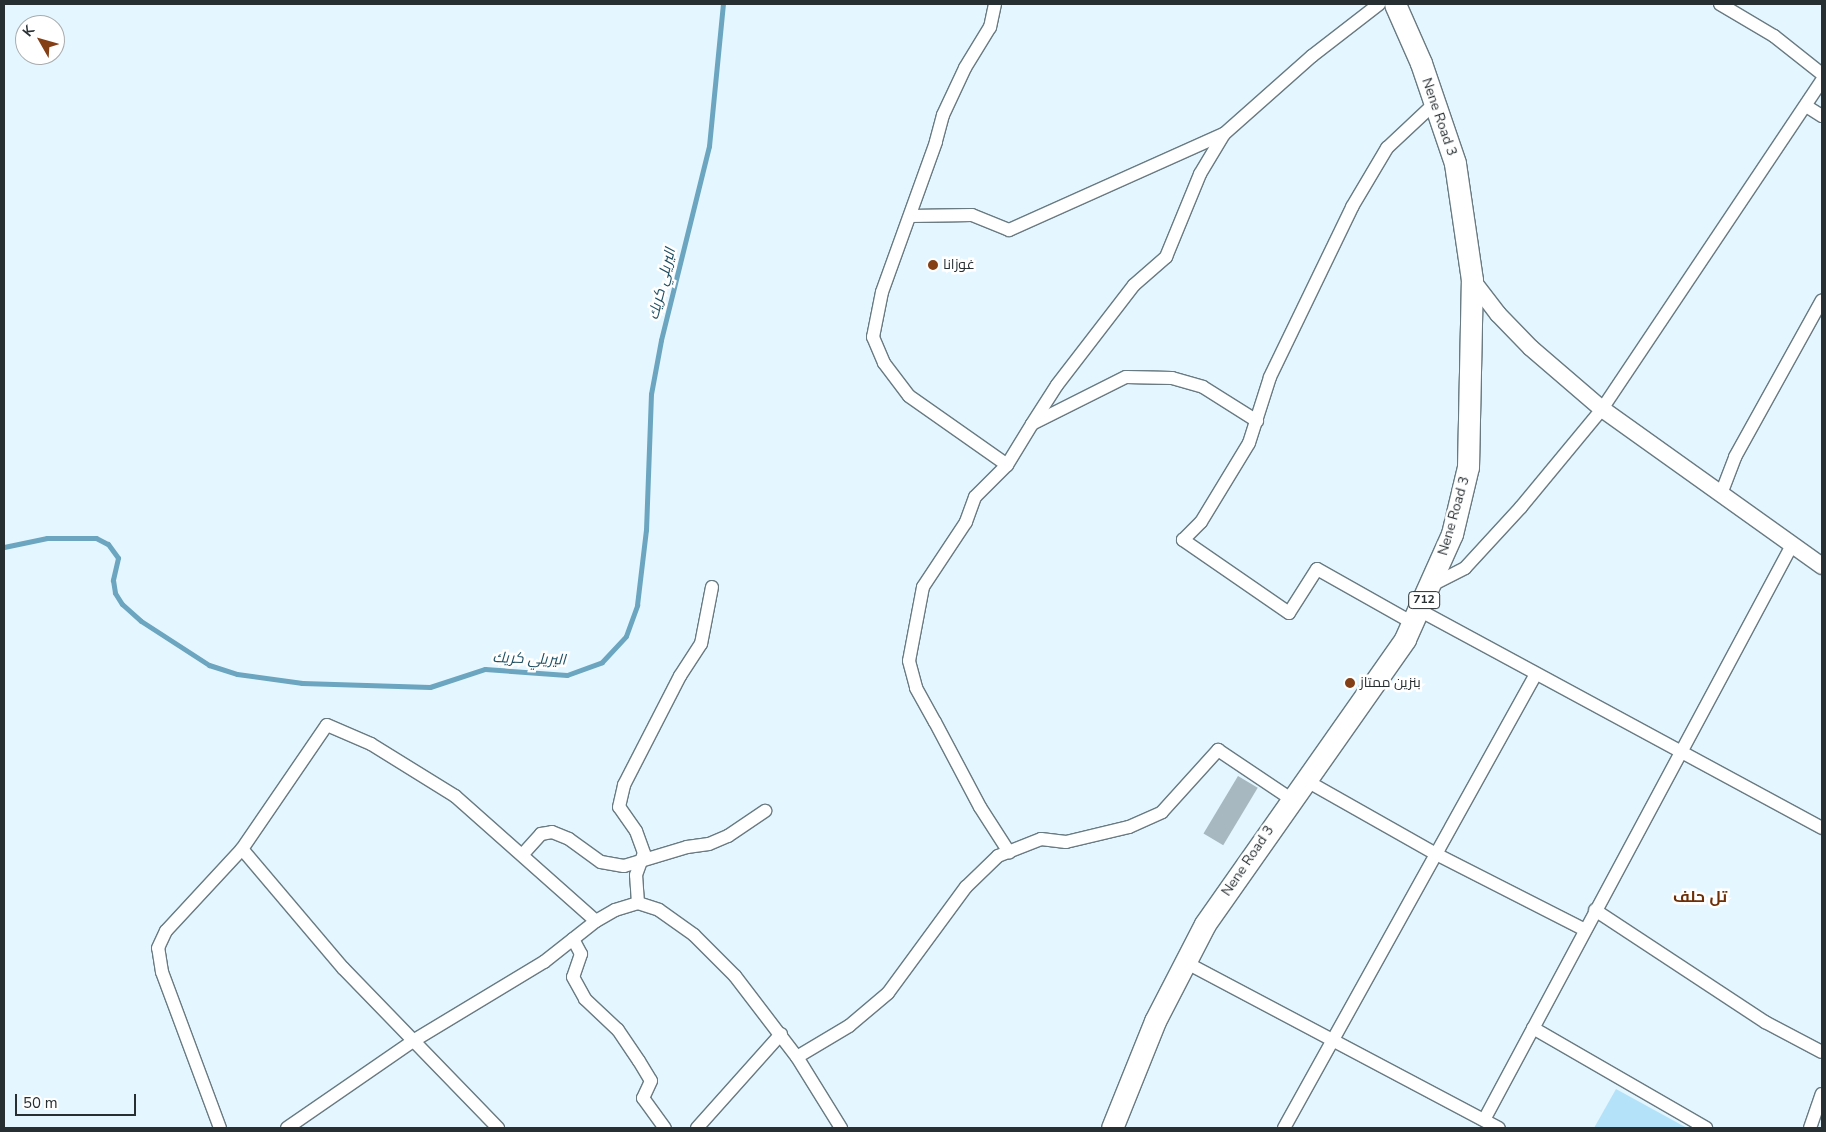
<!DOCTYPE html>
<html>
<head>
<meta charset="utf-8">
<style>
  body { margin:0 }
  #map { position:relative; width:1826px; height:1132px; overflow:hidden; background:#e4f6ff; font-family:"Nunito Sans",Cairo,sans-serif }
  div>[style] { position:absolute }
  .green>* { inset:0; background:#b4e3f9 }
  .stream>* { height:5px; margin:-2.5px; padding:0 2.5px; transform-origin:2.5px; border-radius:2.5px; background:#6ba5bf }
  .building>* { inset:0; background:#a7b8c0; transform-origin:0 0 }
  .roads { filter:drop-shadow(1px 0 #697a81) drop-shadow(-1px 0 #697a81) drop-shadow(0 1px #697a81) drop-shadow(0 -1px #697a81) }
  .minor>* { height:12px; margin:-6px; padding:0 6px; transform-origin:6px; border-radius:6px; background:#fff }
  .tertiary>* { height:16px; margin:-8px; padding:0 8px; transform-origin:8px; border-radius:8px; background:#fff }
  .primary>* { height:21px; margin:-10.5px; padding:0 10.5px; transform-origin:10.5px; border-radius:10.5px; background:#fff }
  .dots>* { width:14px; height:14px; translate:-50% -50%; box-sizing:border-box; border:2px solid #fff; border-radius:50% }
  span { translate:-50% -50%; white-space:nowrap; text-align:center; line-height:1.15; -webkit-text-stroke:5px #fff; paint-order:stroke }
  .shield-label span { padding:1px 4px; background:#fff; border:1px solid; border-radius:4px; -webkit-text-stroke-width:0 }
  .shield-label { font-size:12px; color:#282f32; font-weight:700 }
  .street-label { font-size:14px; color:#282f32 }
  .poi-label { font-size:14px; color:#282f32 }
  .left { translate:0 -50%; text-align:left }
  .water-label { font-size:15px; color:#1e4e61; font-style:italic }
  .quarter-label { font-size:16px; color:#6d2f07; font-weight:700 }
  .frame { position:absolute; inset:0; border:5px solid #282f32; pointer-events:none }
  .north { position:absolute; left:15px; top:15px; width:50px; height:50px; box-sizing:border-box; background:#fff; border:1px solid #a9acad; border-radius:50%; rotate:308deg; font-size:14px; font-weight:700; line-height:20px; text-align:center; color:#282f32 }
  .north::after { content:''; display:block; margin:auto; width:18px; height:22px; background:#843f17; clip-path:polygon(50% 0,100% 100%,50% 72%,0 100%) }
  .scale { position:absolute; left:15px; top:1094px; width:121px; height:22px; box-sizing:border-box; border:2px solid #282f32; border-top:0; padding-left:6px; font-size:15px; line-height:18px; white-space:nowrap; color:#282f32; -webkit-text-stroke:4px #fff; paint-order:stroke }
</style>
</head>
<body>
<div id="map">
  <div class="green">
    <i style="clip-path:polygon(1616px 1089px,1687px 1128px,1594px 1128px)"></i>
  </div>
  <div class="stream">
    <i style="left:4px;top:547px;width:44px;rotate:-11.8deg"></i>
    <i style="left:47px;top:538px;width:49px"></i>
    <i style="left:96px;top:538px;width:13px;rotate:27deg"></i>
    <i style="left:108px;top:544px;width:17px;rotate:54deg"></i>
    <i style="left:118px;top:558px;width:23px;rotate:103deg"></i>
    <i style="left:113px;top:580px;width:13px;rotate:81deg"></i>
    <i style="left:115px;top:593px;width:13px;rotate:58deg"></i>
    <i style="left:122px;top:604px;width:25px;rotate:42deg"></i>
    <i style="left:141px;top:621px;width:81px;rotate:32.9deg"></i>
    <i style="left:209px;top:665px;width:29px;rotate:18deg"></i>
    <i style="left:237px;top:674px;width:66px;rotate:7.9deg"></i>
    <i style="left:302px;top:683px;width:128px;rotate:1.8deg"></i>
    <i style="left:430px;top:687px;width:58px;rotate:-18.1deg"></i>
    <i style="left:485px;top:669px;width:82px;rotate:4.2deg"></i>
    <i style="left:567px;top:675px;width:37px;rotate:-20deg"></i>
    <i style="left:602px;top:662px;width:35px;rotate:-47deg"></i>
    <i style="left:626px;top:636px;width:33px;rotate:-70deg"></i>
    <i style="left:637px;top:605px;width:76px;rotate:-83.2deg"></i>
    <i style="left:646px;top:530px;width:136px;rotate:-87.9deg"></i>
    <i style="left:651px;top:394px;width:55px;rotate:-79.5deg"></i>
    <i style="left:661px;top:340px;width:200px;rotate:-76.1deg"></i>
    <i style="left:709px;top:146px;width:143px;rotate:-84.4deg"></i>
  </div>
  <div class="building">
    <i style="left:1238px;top:776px;width:23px;height:67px;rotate:31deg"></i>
  </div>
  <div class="roads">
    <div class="minor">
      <i style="left:995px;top:4px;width:24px;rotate:102deg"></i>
      <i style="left:990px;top:27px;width:48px;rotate:121.4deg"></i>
      <i style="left:965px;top:68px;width:52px;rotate:115.1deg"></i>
      <i style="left:943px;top:115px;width:28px;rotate:105deg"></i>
      <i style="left:936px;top:142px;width:159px;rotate:109.8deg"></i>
      <i style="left:882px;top:292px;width:46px;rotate:101.3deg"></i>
      <i style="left:873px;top:337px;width:28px;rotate:67deg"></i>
      <i style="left:884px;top:363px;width:41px;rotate:52.9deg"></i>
      <i style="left:909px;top:396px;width:120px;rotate:35.1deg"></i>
      <i style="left:1007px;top:465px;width:45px;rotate:135deg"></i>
      <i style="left:975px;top:497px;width:27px;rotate:110deg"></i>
      <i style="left:966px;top:522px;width:78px;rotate:123.5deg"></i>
      <i style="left:923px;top:587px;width:75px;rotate:100.7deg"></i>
      <i style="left:909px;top:661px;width:28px;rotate:75deg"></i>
      <i style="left:916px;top:688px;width:39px;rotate:61deg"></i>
      <i style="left:935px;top:722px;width:96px;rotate:62.1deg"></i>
      <i style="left:980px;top:807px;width:54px;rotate:57.2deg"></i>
      <i style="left:1720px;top:4px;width:63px;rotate:30.7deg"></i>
      <i style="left:1774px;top:36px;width:61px;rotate:38.4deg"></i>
      <i style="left:1806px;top:106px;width:19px;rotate:32deg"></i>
      <i style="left:910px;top:216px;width:62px;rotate:-0.9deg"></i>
      <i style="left:972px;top:215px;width:40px;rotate:22deg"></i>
      <i style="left:1009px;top:230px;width:235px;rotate:-24.1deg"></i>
      <i style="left:1032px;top:424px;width:46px;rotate:-57.3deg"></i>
      <i style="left:1057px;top:385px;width:126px;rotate:-52.4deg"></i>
      <i style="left:1134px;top:285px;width:43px;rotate:-41.2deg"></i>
      <i style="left:1166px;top:257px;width:90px;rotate:-67.7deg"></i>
      <i style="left:1200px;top:174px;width:47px;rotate:-59deg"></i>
      <i style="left:1224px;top:134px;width:118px;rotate:-41.6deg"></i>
      <i style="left:1312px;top:56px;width:85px;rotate:-37.8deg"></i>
      <i style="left:1007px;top:465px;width:48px;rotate:-58.6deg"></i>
      <i style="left:1032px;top:424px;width:105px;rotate:-26.6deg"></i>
      <i style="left:1126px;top:377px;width:46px;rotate:1.2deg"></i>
      <i style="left:1172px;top:378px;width:32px;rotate:16deg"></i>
      <i style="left:1203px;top:387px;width:64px;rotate:32.2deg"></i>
      <i style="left:1721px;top:494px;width:40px;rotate:-69deg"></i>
      <i style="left:1735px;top:457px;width:179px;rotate:-61deg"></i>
      <i style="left:1432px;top:585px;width:37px;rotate:-27deg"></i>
      <i style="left:1465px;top:568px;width:83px;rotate:-47.4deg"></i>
      <i style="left:1521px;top:507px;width:127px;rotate:-50.4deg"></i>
      <i style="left:1602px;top:409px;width:396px;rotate:-56.2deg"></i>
      <i style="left:1419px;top:610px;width:458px;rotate:28.4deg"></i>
      <i style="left:1413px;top:623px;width:110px;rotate:-150.6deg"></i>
      <i style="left:1317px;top:569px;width:52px;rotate:122.5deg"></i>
      <i style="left:1289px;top:613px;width:129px;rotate:-145.4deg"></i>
      <i style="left:1183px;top:540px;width:25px;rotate:-45deg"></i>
      <i style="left:1201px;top:522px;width:92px;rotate:-58.7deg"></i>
      <i style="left:1249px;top:443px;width:69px;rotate:-72.3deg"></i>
      <i style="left:1270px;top:377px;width:189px;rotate:-64.2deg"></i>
      <i style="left:1352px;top:207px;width:69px;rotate:-59.3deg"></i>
      <i style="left:1387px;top:148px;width:66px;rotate:-43.2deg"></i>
      <i style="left:1305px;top:780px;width:148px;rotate:29.5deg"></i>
      <i style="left:1434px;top:853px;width:169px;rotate:27deg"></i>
      <i style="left:242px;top:849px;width:156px;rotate:49.7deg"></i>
      <i style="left:343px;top:968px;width:223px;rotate:45.9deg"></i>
      <i style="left:523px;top:854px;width:27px;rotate:-48deg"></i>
      <i style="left:541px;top:834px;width:11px;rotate:-10deg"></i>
      <i style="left:552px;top:832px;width:18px;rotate:22deg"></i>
      <i style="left:569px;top:839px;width:39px;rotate:36deg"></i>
      <i style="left:601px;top:862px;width:23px;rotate:10deg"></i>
      <i style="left:624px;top:866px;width:66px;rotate:-16.8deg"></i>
      <i style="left:687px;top:847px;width:22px;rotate:-8deg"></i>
      <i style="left:709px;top:844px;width:21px;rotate:-23deg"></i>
      <i style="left:728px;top:836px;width:45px;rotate:-34deg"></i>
      <i style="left:638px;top:903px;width:28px;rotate:-94deg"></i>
      <i style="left:636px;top:875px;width:23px;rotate:-70deg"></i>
      <i style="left:644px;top:853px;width:23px;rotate:-110deg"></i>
      <i style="left:636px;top:831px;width:29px;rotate:-125deg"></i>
      <i style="left:619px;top:807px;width:23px;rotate:-77deg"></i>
      <i style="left:624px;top:785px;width:123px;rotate:-62.8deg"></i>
      <i style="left:680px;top:676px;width:38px;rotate:-57deg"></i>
      <i style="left:701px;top:644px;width:58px;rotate:-79.1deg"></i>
      <i style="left:1595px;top:910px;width:204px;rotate:33.4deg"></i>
      <i style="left:1765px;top:1022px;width:64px;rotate:27.8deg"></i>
      <i style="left:573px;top:939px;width:17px;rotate:62deg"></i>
      <i style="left:581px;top:954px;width:24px;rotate:109deg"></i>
      <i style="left:573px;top:977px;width:25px;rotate:61deg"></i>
      <i style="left:585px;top:999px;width:45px;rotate:43.2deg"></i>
      <i style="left:618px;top:1030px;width:37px;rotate:56deg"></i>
      <i style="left:639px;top:1061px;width:23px;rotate:59deg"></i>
      <i style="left:651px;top:1081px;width:19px;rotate:115deg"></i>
      <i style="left:643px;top:1098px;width:37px;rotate:54deg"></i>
      <i style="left:1185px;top:962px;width:355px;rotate:27.9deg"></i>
      <i style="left:1533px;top:1028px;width:200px;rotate:30deg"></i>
      <i style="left:797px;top:1057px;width:61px;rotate:-30.8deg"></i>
      <i style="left:849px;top:1026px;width:51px;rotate:-40.2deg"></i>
      <i style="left:888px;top:993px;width:132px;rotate:-53.7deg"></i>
      <i style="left:966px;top:887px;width:45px;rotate:-44.1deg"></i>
      <i style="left:998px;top:856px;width:46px;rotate:-21.6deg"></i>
      <i style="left:1041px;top:839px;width:25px;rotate:7deg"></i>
      <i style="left:1066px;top:842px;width:65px;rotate:-13.4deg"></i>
      <i style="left:1129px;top:827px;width:36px;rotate:-24deg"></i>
      <i style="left:1162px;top:812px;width:84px;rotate:-47.9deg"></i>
      <i style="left:1218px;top:750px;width:88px;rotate:33.9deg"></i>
      <i style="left:1484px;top:1120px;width:652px;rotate:-61.82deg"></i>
      <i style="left:220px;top:1128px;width:166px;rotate:-110.4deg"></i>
      <i style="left:162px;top:972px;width:24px;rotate:-99deg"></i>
      <i style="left:158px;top:948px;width:19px;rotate:-65deg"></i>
      <i style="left:166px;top:931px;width:112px;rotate:-47.2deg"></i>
      <i style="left:242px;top:849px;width:150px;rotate:-55.6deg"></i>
      <i style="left:327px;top:725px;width:48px;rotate:23.4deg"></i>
      <i style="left:371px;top:744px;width:99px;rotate:31.8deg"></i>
      <i style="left:455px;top:796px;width:188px;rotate:41.6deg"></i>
      <i style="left:287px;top:1128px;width:153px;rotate:-34.6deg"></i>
      <i style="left:413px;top:1041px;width:153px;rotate:-31.1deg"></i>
      <i style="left:544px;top:962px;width:66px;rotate:-38.3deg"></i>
      <i style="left:596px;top:921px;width:22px;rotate:-30deg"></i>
      <i style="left:615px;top:910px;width:24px;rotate:-17deg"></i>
      <i style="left:638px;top:903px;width:22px;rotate:18deg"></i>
      <i style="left:659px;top:910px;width:43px;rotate:35.5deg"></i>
      <i style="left:694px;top:935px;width:58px;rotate:45deg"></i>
      <i style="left:735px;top:976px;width:102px;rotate:52.6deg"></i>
      <i style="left:797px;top:1057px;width:84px;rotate:58.2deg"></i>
      <i style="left:697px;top:1128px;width:126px;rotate:-48.2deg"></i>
      <i style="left:1284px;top:1128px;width:519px;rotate:-60.97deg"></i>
      <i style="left:1810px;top:1128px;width:36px;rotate:-71deg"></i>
    </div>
    <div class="tertiary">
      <i style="left:1472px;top:280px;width:43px;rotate:52.6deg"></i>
      <i style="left:1498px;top:314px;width:47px;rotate:45.9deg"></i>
      <i style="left:1531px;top:348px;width:94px;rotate:40.7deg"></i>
      <i style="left:1602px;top:409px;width:270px;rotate:35.5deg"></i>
    </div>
    <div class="primary">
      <i style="left:1112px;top:1128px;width:115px;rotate:-68.1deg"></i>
      <i style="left:1155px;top:1021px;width:109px;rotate:-62.7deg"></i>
      <i style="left:1205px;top:924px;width:348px;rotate:-54.9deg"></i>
      <i style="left:1405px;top:639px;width:115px;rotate:-65.9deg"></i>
      <i style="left:1452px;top:534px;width:69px;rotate:-76.6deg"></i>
      <i style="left:1468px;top:467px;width:187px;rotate:-88.8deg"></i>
      <i style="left:1472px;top:280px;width:118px;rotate:-98.3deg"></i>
      <i style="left:1455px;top:163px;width:106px;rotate:-108.8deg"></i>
      <i style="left:1421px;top:63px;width:64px;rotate:-113.8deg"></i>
    </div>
  </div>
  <div class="dots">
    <i style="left:933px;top:265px;background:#843f17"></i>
    <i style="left:1350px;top:683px;background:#843f17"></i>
  </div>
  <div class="shield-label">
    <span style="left:1424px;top:600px">712</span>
  </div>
  <div class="street-label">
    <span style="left:1439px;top:117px;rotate:71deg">Nene Road 3</span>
    <span style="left:1454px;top:516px;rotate:-74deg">Nene Road 3</span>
    <span style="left:1248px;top:861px;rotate:-56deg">Nene Road 3</span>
  </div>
  <div class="poi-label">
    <span class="left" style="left:943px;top:265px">غوزانا</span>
    <span class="left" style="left:1360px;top:683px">بنزين ممتاز</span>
  </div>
  <div class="water-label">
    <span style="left:662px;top:284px;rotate:-76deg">اليريلي كريك</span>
    <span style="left:529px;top:659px;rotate:2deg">اليريلي كريك</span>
  </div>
  <div class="quarter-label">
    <span style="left:1700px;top:897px">تل حلف</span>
  </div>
  <div class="frame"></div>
  <div class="north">K</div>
  <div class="scale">50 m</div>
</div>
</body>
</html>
